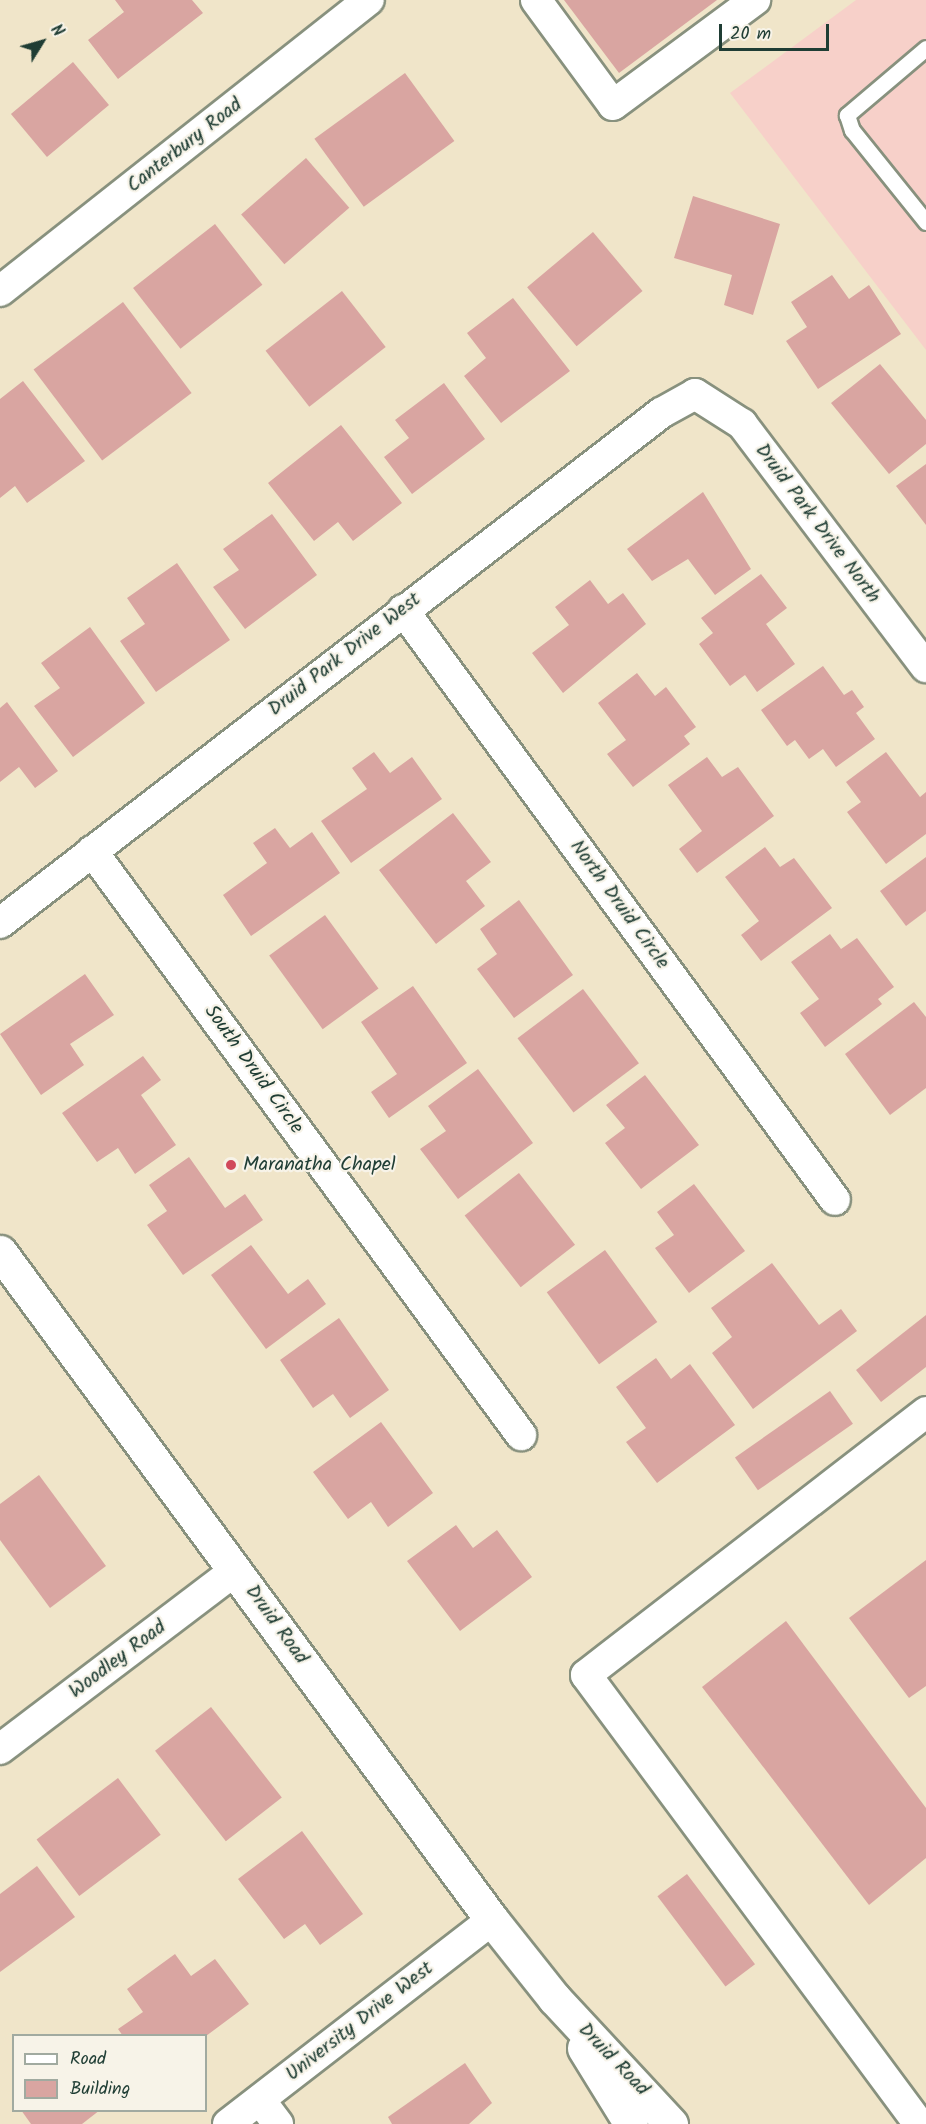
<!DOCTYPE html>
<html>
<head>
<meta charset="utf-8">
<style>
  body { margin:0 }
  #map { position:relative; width:926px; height:2124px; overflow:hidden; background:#f0e5c9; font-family:Kalam,sans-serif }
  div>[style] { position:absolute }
  .built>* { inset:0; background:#f7d0c9 }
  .building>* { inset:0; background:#d9a5a1; transform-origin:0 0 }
  .roads { filter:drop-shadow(2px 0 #88917e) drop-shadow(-2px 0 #88917e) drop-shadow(0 2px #88917e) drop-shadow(0 -2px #88917e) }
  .lane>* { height:15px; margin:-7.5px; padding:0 7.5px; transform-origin:7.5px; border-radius:7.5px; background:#fff }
  .street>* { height:30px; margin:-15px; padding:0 15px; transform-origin:15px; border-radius:15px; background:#fff }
  .secondary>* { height:33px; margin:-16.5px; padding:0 16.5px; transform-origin:16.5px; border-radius:16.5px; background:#fff }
  .dots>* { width:16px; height:16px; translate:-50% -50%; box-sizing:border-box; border:3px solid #f7f3e8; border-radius:50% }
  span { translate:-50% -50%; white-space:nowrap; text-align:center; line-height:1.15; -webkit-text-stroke:4.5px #f7f3e8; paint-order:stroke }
  .street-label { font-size:20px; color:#1f3d34 }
  .poi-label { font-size:20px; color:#1f3d34 }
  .left { translate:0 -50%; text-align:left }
  .legend { position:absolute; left:12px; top:2034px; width:195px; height:78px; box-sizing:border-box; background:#f7f3e8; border:2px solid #a1aaa0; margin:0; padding:8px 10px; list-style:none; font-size:18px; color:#1f3d34 }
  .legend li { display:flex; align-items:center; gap:12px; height:30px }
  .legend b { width:30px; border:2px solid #a1aaa0 }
  .north { position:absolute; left:12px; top:12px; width:60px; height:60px; -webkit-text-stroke:4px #f7f3e8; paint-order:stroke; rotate:53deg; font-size:16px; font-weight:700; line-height:24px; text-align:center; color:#1f3d34 }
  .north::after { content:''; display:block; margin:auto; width:21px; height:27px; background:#1f3d34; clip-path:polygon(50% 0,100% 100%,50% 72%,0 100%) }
  .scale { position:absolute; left:719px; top:24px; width:110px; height:27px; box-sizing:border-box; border:3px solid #1f3d34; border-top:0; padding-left:8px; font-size:18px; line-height:21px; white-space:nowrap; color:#1f3d34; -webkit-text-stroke:4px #f7f3e8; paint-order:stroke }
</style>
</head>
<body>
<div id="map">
  <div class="built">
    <i style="clip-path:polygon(856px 0,926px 0,926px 350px,730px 93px)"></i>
  </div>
  <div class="building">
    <i style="clip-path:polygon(115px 0,192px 0,203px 13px,118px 79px,88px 40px,124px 12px)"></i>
    <i style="clip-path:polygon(564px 0,717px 0,619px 73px)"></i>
    <i style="left:73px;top:62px;width:56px;height:81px;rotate:50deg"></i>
    <i style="left:405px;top:73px;width:84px;height:112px;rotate:54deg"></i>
    <i style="left:306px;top:158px;width:66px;height:86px;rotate:49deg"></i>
    <i style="clip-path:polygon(693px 196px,780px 224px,753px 315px,724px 305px,732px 275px,674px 258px)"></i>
    <i style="left:215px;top:224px;width:77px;height:104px;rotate:52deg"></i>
    <i style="left:593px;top:232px;width:77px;height:86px;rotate:50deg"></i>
    <i style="clip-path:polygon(832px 275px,849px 299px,869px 285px,901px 334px,818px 389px,786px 341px,807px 327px,791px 302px)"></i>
    <i style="left:342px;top:291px;width:71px;height:97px;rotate:52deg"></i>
    <i style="clip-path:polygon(513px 298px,570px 371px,501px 423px,464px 376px,486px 358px,467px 333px)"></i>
    <i style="left:123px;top:302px;width:114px;height:112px;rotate:53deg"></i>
    <i style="clip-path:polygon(880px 364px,926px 420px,926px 444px,889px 474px,831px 403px)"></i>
    <i style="clip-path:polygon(23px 381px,85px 461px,27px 503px,15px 486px,0 498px,0 399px)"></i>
    <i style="clip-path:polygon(444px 383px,485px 439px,412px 494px,384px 457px,409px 438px,395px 420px)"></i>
    <i style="clip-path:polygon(341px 425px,402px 503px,353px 541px,338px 522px,314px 541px,268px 483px)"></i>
    <i style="clip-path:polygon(926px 464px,926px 525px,896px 486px)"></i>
    <i style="clip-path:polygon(703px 492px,751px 569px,715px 595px,688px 559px,652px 581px,627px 549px)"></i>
    <i style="clip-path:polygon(272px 514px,317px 575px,245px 629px,213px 587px,239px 570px,223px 549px)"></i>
    <i style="clip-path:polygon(177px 563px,230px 640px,156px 692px,120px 641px,145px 624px,127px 598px)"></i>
    <i style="clip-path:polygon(761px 574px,787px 608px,766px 624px,795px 664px,757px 692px,745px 675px,730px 686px,699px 644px,713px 633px,701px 618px)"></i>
    <i style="clip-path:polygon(590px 580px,608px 604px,623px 593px,646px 624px,563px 693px,532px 653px,569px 625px,555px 607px)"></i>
    <i style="clip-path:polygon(90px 627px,145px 703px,73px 757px,34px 706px,60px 688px,41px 663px)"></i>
    <i style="clip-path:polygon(823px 666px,844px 695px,852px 690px,864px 707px,856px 713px,875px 739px,836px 767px,823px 749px,809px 759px,795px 740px,787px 746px,761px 710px)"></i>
    <i style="clip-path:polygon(637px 673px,655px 696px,666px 687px,696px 727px,684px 736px,690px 744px,633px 787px,607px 754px,626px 740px,598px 703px)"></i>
    <i style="clip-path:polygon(7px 702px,58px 771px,35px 788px,19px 767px,0 782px,0 708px)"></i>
    <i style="clip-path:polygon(374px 752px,390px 773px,412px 757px,442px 799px,351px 863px,321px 821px,367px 789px,352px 768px)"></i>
    <i style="clip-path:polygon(886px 752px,920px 797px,926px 792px,926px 834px,886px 864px,847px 812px,861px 802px,846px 782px)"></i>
    <i style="clip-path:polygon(707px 757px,722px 777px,738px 767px,774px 816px,697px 873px,679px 849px,702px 831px,668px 785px)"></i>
    <i style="clip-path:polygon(453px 813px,491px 862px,466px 881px,485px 906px,436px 944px,379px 870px)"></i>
    <i style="clip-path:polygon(275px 828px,290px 848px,312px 832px,340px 873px,251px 936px,223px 895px,267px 863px,253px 843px)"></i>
    <i style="clip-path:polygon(765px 847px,780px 867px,794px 858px,832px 908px,761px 961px,741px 935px,759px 921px,725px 877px)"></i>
    <i style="clip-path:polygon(926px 857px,926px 911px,906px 926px,880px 891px)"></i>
    <i style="clip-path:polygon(519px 900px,573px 975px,514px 1018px,477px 969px,497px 954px,480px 929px)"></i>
    <i style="left:325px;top:915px;width:91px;height:69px;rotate:54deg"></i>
    <i style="clip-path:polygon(830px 934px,841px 949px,857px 938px,894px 987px,878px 999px,882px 1004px,825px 1047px,800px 1013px,819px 999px,791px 962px)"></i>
    <i style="clip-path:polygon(85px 974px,114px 1015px,70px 1044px,84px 1065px,41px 1095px,0 1034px)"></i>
    <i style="clip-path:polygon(413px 986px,467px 1063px,389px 1118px,371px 1092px,397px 1074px,361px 1022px)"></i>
    <i style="left:583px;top:989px;width:93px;height:82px;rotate:53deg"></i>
    <i style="clip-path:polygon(914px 1002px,926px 1017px,926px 1088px,890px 1115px,845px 1054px)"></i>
    <i style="clip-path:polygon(143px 1056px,161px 1080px,141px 1095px,176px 1145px,135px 1174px,118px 1148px,97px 1162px,62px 1113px)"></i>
    <i style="clip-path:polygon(478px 1069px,533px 1143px,458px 1199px,420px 1149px,446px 1131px,428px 1106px)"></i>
    <i style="clip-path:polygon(645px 1075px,699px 1145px,641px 1189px,605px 1143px,625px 1128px,606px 1105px)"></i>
    <i style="clip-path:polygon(189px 1157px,225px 1208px,245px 1194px,263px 1220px,183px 1275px,147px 1225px,167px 1211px,149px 1185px)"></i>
    <i style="left:519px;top:1173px;width:91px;height:69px;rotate:52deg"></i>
    <i style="clip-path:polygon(694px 1184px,745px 1251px,689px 1293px,655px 1248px,674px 1235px,657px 1212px)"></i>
    <i style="clip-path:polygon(251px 1245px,288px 1294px,308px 1279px,326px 1304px,266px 1349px,211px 1275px)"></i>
    <i style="left:605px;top:1250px;width:89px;height:72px;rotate:54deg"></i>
    <i style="clip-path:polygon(772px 1263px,819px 1325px,841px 1309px,857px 1331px,753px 1409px,712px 1353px,732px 1337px,711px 1308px)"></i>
    <i style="clip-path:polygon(926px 1315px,926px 1367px,881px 1402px,856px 1370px)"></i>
    <i style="clip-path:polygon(339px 1318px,389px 1390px,350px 1418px,333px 1394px,313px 1408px,280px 1360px)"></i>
    <i style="clip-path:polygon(656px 1358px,671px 1379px,690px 1364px,735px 1425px,657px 1483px,626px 1442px,646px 1428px,616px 1387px)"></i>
    <i style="left:830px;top:1391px;width:40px;height:116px;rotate:55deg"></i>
    <i style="clip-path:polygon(381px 1422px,433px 1493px,388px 1527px,371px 1502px,348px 1519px,313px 1472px)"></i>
    <i style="clip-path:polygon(39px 1475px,106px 1566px,50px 1608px,0 1540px,0 1504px)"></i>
    <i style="clip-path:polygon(456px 1525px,473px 1548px,497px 1530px,532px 1577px,460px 1631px,407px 1561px)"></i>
    <i style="clip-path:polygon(926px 1560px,926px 1686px,909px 1698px,849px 1618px)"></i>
    <i style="clip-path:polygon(786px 1621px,926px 1808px,926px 1858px,869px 1905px,702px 1687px)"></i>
    <i style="left:211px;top:1707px;width:115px;height:71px;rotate:52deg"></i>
    <i style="left:118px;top:1778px;width:71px;height:102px;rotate:53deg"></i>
    <i style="clip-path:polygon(302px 1831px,363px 1914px,320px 1945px,305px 1924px,284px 1939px,238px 1879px)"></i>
    <i style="clip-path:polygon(37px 1866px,75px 1917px,0 1972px,0 1894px)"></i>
    <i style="left:687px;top:1874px;width:113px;height:37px;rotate:53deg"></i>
    <i style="clip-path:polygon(175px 1954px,191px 1976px,215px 1959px,249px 2004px,206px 2036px,123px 2036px,118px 2029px,143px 2012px,127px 1989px)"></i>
    <i style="clip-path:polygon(465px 2063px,492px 2103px,469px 2124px,392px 2124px,388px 2117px)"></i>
    <i style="clip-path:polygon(21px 2110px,100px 2110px,82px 2124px,31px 2124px)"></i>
  </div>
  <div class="roads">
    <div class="lane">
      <i style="left:926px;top:48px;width:104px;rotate:139.7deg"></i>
      <i style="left:847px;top:115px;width:16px;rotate:72deg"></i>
      <i style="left:852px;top:130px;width:118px;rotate:51.2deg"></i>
    </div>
    <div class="street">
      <i style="left:536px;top:0;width:130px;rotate:53.7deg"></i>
      <i style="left:613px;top:105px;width:177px;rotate:-36.5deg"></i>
      <i style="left:0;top:291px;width:470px;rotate:-38.3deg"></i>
      <i style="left:403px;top:610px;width:731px;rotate:53.79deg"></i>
      <i style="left:92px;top:851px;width:725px;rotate:53.7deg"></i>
      <i style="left:0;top:923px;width:835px;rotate:-37.65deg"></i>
      <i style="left:661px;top:413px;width:39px;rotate:-29deg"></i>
      <i style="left:695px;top:394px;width:56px;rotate:32.6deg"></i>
      <i style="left:742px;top:424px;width:305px;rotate:52.9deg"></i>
      <i style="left:0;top:1749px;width:296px;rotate:-37.2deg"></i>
      <i style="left:260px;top:2100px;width:30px;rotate:53deg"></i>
      <i style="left:228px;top:2124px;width:334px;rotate:-37.7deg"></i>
      <i style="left:919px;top:2124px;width:559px;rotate:-126.56deg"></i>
      <i style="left:586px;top:1675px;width:430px;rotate:-37.7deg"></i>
    </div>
    <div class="secondary">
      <i style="left:0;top:1252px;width:830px;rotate:53.63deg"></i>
      <i style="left:492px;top:1920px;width:100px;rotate:51.5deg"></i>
      <i style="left:554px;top:1998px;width:172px;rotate:47.1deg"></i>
      <i style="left:584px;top:2048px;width:89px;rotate:58.3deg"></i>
    </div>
  </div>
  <div class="dots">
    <i style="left:231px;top:1165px;background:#d1495b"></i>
  </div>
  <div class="street-label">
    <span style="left:185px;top:146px;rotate:-38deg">Canterbury Road</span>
    <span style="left:817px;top:524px;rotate:53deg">Druid Park Drive North</span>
    <span style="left:345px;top:655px;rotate:-38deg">Druid Park Drive West</span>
    <span style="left:619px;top:905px;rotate:54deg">North Druid Circle</span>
    <span style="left:253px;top:1070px;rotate:54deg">South Druid Circle</span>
    <span style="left:276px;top:1625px;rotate:54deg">Druid Road</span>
    <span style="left:118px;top:1660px;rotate:-37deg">Woodley Road</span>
    <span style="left:360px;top:2022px;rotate:-38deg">University Drive West</span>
    <span style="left:613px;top:2060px;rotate:46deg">Druid Road</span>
  </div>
  <div class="poi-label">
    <span class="left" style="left:243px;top:1165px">Maranatha Chapel</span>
  </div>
  <ul class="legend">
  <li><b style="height:8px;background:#fff"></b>Road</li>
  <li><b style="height:16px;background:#d9a5a1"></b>Building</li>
  </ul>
  <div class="north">N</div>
  <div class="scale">20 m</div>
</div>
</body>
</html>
